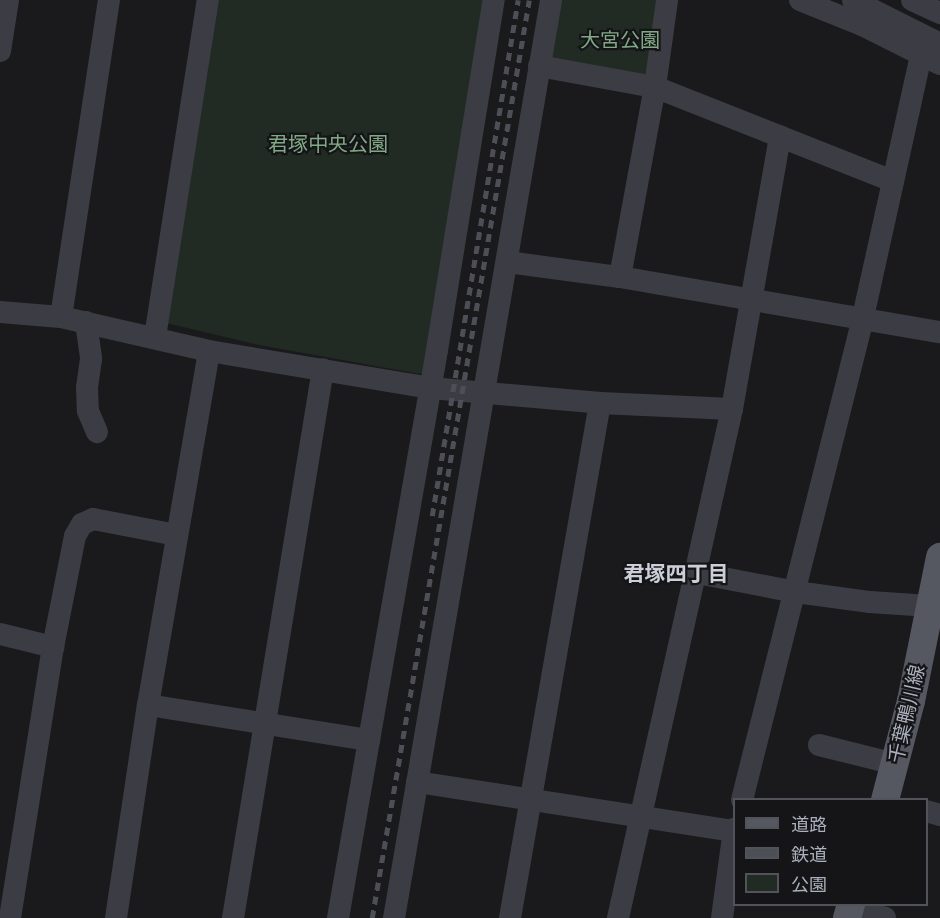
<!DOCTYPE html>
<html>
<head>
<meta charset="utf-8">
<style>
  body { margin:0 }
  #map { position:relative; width:940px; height:918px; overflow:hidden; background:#1a1a1c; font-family:"Public Sans","Noto Sans JP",sans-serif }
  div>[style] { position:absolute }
  .green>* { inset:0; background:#212b23 }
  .minor>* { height:22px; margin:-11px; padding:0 11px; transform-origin:11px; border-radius:11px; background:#3c3d44 }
  .major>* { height:28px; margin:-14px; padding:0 14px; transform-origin:14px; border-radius:14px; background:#565861 }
  .rail>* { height:4.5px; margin-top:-2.25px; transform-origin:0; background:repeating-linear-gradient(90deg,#4d4f57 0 8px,transparent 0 14px) }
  span { translate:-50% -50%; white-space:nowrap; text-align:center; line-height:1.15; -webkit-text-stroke:4.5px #151518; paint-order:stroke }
  .park-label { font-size:20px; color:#81a986 }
  .street-label { font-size:20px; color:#abb0bd }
  .neighbourhood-label { font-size:21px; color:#cdcfd8; font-weight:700 }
  .legend { position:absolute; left:733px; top:798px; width:195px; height:108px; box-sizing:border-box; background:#151518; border:2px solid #51535a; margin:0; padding:8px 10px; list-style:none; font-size:18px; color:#abb0bd }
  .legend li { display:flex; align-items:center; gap:12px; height:30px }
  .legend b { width:30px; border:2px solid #51535a }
</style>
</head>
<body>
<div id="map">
  <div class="green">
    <i style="clip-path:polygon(216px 0,487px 0,425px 370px,420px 374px,259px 345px,166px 323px)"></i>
    <i style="clip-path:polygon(551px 0,667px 0,655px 87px,539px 66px)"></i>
  </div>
  <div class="minor">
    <i style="left:800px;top:0;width:67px;rotate:22deg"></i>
    <i style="left:862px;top:25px;width:87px;rotate:26.6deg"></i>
    <i style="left:853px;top:0;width:97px;rotate:26.8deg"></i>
    <i style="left:912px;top:0;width:31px;rotate:25deg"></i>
    <i style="left:0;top:51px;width:52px;rotate:-81.1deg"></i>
    <i style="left:539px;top:66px;width:118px;rotate:10.3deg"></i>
    <i style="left:655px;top:87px;width:256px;rotate:21.6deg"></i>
    <i style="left:507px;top:262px;width:114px;rotate:7.6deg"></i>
    <i style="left:620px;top:277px;width:325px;rotate:9.8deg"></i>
    <i style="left:620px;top:277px;width:193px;rotate:-79.6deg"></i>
    <i style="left:655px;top:87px;width:88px;rotate:-82.1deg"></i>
    <i style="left:0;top:312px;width:61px;rotate:4.7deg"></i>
    <i style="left:61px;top:317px;width:152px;rotate:12.9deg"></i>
    <i style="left:209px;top:351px;width:224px;rotate:9.5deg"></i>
    <i style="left:430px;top:388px;width:171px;rotate:5deg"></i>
    <i style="left:600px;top:403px;width:132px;rotate:2.6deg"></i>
    <i style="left:61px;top:317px;width:321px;rotate:-81.4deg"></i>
    <i style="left:86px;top:322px;width:37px;rotate:82deg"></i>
    <i style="left:91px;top:359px;width:28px;rotate:98deg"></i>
    <i style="left:87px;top:387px;width:24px;rotate:88deg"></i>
    <i style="left:88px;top:411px;width:23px;rotate:67deg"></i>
    <i style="left:155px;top:337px;width:341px;rotate:-81.1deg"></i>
    <i style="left:697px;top:573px;width:101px;rotate:10.9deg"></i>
    <i style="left:796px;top:592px;width:75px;rotate:7.7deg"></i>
    <i style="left:870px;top:602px;width:60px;rotate:3.8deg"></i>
    <i style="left:0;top:634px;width:55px;rotate:13.8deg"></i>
    <i style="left:148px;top:705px;width:224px;rotate:9deg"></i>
    <i style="left:819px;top:745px;width:78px;rotate:14deg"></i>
    <i style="left:417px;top:782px;width:321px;rotate:8.8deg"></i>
    <i style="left:742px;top:800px;width:498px;rotate:-75.9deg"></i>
    <i style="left:863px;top:317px;width:268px;rotate:-77.5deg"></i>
    <i style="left:926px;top:811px;width:15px;rotate:16deg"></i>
    <i style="left:850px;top:909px;width:36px;rotate:14deg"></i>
    <i style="left:10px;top:918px;width:274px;rotate:-81deg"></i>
    <i style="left:53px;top:647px;width:113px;rotate:-78.8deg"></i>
    <i style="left:75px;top:536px;width:14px;rotate:-60deg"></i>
    <i style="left:82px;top:524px;width:12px;rotate:-24deg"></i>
    <i style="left:93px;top:519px;width:85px;rotate:10.9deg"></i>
    <i style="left:116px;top:918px;width:215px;rotate:-81.5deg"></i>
    <i style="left:148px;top:705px;width:359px;rotate:-80.2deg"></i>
    <i style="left:233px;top:918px;width:556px;rotate:-80.69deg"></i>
    <i style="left:338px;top:918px;width:577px;rotate:-80.11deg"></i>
    <i style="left:437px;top:350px;width:355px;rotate:-80.8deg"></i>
    <i style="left:394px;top:918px;width:931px;rotate:-80.29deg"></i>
    <i style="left:510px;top:918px;width:523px;rotate:-80.09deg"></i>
    <i style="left:618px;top:918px;width:522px;rotate:-77.38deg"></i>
    <i style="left:732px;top:409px;width:277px;rotate:-80deg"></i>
    <i style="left:722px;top:918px;width:90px;rotate:-82.3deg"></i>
  </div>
  <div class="major">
    <i style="left:885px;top:800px;width:102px;rotate:-75.3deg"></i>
    <i style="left:911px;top:701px;width:147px;rotate:-78.6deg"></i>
    <i style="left:847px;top:918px;width:15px;rotate:-74deg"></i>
  </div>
  <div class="rail">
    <i style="left:432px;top:516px;width:523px;rotate:-80.54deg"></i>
    <i style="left:372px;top:918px;width:931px;rotate:-80.29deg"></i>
  </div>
  <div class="park-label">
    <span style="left:620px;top:40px">大宮公園</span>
    <span style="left:328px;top:144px">君塚中央公園</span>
  </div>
  <div class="street-label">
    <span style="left:907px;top:714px;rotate:-77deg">千葉鴨川線</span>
  </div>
  <div class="neighbourhood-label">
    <span style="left:676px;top:574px">君塚四丁目</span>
  </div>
  <ul class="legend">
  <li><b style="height:8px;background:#565861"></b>道路</li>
  <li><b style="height:8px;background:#4d4f57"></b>鉄道</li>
  <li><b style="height:16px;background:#212b23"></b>公園</li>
  </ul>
</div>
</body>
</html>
